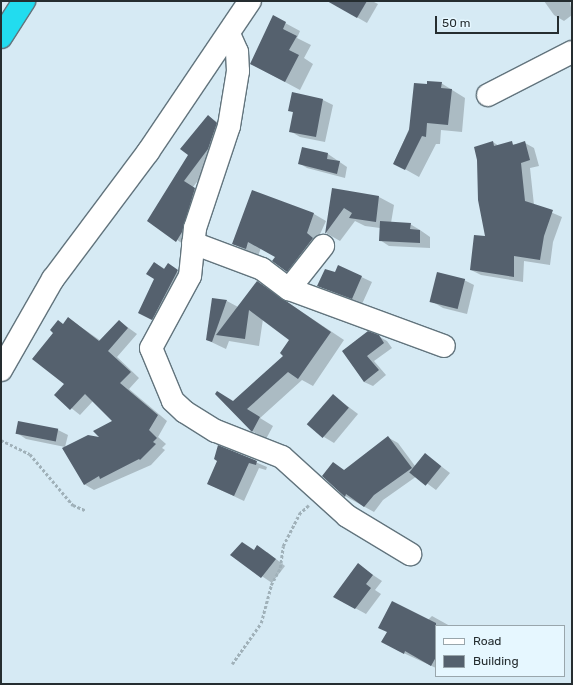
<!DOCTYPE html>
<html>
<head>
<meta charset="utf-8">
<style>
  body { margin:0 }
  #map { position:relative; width:573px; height:685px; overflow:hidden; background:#d6eaf4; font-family:Rubik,sans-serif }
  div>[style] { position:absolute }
  .shadow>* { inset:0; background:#0003 }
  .building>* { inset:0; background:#55616e; transform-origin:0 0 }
  .path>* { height:2.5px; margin-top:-1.25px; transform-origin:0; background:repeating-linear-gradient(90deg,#a0b1b9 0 3px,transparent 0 5px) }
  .roads { filter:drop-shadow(1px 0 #62747d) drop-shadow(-1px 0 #62747d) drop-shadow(0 1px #62747d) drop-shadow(0 -1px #62747d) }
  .minor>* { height:22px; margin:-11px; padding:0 11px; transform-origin:11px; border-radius:11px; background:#fff }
  .highway>* { height:22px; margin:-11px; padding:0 11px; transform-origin:11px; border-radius:11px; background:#22dcef }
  span { translate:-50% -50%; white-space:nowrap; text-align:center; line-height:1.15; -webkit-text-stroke:4px #e6f7ff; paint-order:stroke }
  .frame { position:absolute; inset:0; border:2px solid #252d30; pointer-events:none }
  .legend { position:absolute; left:435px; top:625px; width:130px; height:52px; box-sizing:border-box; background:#e6f7ff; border:1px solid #99a6ac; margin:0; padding:5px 7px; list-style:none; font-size:12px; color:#252d30 }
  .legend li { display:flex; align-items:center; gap:8px; height:20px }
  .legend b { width:20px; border:1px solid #99a6ac }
  .scale { position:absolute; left:435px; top:16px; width:124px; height:18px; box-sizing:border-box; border:2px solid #252d30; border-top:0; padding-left:5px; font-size:12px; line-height:14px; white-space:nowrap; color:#252d30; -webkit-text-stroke:3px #e6f7ff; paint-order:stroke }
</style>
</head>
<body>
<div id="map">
  <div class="shadow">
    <i style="clip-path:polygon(336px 1px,372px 1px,378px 4px,367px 23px,334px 4px)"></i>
    <i style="clip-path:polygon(544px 1px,570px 1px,572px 15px,564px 21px,554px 15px)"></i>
    <i style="clip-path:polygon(274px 17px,300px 31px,297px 38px,311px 45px,304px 58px,313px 64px,300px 90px,251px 64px)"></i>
    <i style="clip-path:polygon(441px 83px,465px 98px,462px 132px,441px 130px,440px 144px,436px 144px,419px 177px,394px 163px,428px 86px)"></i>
    <i style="clip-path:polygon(293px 93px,323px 100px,333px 105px,325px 142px,300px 137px,290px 131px,294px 113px,289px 110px)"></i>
    <i style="clip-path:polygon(208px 116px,226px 128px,218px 155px,193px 187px,204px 195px,186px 246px,149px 221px,189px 155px)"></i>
    <i style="clip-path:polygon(493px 142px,499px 146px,525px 143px,534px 148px,539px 166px,530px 168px,534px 205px,562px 217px,553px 242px,550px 265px,524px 261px,523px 282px,481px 275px,471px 270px,487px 237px)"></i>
    <i style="clip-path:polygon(328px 154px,347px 167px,345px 178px,307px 168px,299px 163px)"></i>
    <i style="clip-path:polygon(333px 189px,379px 197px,394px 205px,391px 223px,410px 224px,420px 230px,430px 237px,430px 248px,389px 246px,380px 240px,380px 228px,365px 226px,355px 221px,340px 241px,326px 233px)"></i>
    <i style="clip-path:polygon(252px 192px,314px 214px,326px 221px,300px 278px,287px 271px,276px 257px,261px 248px,258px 256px,233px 244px)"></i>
    <i style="clip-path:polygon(155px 263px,165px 269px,168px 264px,187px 279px,162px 324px,149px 318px,155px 279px)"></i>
    <i style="clip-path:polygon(338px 266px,372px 282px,362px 304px,318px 286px,335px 274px)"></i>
    <i style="clip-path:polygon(438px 273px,464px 280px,474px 285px,467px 314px,443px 308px,433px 302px)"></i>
    <i style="clip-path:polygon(257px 282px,344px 340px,313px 386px,302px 380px,260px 418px,273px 426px,266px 439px,252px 431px,234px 402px,284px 356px,290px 339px,263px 319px,259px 346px,229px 341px,226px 349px,207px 340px,227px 301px,238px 307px)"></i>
    <i style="clip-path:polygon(68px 318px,101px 341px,119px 321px,137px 334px,117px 357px,139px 378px,129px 389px,167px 421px,158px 437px,166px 444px,162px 448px,165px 450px,151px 465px,94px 490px,84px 484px,114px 421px,93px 401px,80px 415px,55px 395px,65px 384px,64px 324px)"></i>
    <i style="clip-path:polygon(378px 336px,387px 341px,392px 348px,374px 361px,386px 375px,373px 386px,364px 382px,343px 351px)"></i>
    <i style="clip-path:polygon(334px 396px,358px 414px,334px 443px,324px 437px)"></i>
    <i style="clip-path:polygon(58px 430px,68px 435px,65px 447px,26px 439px,17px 433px)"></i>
    <i style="clip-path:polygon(389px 438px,398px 443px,415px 466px,425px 454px,450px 473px,436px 490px,417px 476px,383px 500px,374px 512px,345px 496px,333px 463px,345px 471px)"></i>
    <i style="clip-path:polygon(218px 446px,267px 467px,266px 470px,259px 468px,244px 501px,208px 484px,218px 461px)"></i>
    <i style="clip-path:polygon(254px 551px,267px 552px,285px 566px,272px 583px,231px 555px)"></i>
    <i style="clip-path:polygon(358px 565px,382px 581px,375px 590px,381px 594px,366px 614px,344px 602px)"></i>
    <i style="clip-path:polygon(432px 616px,450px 626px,436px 626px,436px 668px,397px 650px)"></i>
  </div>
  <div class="building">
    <i style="clip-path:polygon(327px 1px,367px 1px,357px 18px)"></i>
    <i style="clip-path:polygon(273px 15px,286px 22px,283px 29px,297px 36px,289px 50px,299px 55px,285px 82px,250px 64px)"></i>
    <i style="clip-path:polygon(427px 81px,442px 82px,441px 88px,452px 89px,448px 125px,427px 123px,426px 137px,422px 136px,405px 170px,393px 164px,409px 130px,414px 83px,427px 84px)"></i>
    <i style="clip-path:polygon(292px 92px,323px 99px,316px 137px,289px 132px,293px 112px,288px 111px)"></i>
    <i style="clip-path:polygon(208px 115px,217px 123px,208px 149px,184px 181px,195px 188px,182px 232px,176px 242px,147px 221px,188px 155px,180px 149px)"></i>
    <i style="clip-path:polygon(493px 141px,494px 146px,512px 141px,513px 145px,525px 141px,530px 160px,521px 163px,525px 201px,553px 210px,544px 236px,540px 260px,514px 256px,514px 277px,470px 270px,474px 235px,485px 236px,478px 200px,477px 160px,474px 147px)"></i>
    <i style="clip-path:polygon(302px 147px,328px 153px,327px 159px,340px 161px,337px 174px,298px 164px)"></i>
    <i style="clip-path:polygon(332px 188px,379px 196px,376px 222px,349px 218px,352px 213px,344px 208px,325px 234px)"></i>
    <i style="clip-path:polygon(252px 190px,314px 213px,307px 233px,313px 238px,287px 272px,272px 261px,275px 257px,248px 242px,246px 249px,232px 244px)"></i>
    <i style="clip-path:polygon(380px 221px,411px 223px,410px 229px,420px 230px,420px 243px,379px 241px)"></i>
    <i style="clip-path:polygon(154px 262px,164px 269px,168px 263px,178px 270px,152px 320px,138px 313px,154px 279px,146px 274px)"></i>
    <i style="clip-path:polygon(338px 265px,362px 276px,352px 299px,317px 286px,325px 269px,335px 272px)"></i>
    <i style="left:437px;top:272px;width:29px;height:31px;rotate:14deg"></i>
    <i style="clip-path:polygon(257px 281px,331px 332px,298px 379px,288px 372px,247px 409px,260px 417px,252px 432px,215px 394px,217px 391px,233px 401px,283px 356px,280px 353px,289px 340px,249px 310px,245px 339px,216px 335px)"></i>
    <i style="clip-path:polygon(212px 298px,227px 300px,212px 342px,206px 340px)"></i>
    <i style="clip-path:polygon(68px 317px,99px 341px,119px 320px,128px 328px,108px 351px,131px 372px,120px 383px,158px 415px,149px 430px,157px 438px,153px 442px,156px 444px,140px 460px,139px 459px,100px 479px,99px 476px,84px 485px,62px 448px,88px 435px,99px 437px,93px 431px,112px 421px,85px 394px,70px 410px,54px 395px,64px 384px,32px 359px,53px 333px,50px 330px,58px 320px,63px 324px)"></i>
    <i style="clip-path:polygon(368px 331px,379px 335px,384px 343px,367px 356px,379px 370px,364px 382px,342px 351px)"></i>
    <i style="left:333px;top:394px;width:21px;height:40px;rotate:41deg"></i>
    <i style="left:18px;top:421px;width:41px;height:13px;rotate:11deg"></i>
    <i style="clip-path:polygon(388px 436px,412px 468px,374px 495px,364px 507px,346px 494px,345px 497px,322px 476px,333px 462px,344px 470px)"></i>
    <i style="clip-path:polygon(218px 445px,257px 461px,256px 465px,249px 463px,234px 496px,207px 484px,217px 461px,214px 459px)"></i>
    <i style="left:425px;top:453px;width:21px;height:25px;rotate:39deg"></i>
    <i style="clip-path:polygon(242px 542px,254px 550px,257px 545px,276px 559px,261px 578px,230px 555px)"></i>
    <i style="clip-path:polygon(358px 563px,373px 575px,366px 584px,371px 588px,355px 609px,333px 597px)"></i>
    <i style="clip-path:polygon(392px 601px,436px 623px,436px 657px,431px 666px,405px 651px,404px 654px,381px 642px,387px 632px,378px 628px)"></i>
  </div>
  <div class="path">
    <i style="left:1px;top:440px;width:32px;rotate:26deg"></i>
    <i style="left:30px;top:454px;width:67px;rotate:49.9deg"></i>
    <i style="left:73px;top:505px;width:13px;rotate:23deg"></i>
    <i style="left:232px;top:664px;width:50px;rotate:-54.7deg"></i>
    <i style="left:261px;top:623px;width:39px;rotate:-75deg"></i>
    <i style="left:271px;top:585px;width:19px;rotate:-62deg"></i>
    <i style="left:280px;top:568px;width:22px;rotate:-82deg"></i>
    <i style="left:283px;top:546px;width:36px;rotate:-63deg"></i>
    <i style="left:299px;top:514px;width:13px;rotate:-42deg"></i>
  </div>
  <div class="roads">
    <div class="minor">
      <i style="left:229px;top:34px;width:20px;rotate:66deg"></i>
      <i style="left:237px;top:52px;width:19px;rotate:87deg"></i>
      <i style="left:238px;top:71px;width:56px;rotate:99.3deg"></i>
      <i style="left:229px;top:126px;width:108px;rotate:108.4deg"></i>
      <i style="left:195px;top:228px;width:48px;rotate:95.9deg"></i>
      <i style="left:190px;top:276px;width:82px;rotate:118.4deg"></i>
      <i style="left:151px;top:348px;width:57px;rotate:67.5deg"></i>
      <i style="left:173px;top:401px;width:16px;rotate:43deg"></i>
      <i style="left:185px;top:412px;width:36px;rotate:32deg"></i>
      <i style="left:216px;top:431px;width:71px;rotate:21.5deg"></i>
      <i style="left:282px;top:457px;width:88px;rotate:42.2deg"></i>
      <i style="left:347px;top:516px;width:74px;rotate:31.1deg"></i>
      <i style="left:488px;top:95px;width:94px;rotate:-27.1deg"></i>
      <i style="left:193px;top:243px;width:74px;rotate:20.6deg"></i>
      <i style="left:262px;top:269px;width:34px;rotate:37deg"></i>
      <i style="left:289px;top:289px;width:165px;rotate:20.2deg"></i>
      <i style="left:289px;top:289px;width:55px;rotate:-51.7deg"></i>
      <i style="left:1px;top:370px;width:105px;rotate:-60.3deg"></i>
      <i style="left:53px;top:279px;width:159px;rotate:-53.2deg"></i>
      <i style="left:148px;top:152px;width:182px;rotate:-56deg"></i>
    </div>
    <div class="highway">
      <i style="left:1px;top:37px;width:43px;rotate:-57.4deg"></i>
    </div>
  </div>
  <div class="frame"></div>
  <ul class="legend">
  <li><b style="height:5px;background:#fff"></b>Road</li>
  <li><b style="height:11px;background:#55616e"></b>Building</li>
  </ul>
  <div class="scale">50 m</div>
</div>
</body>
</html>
